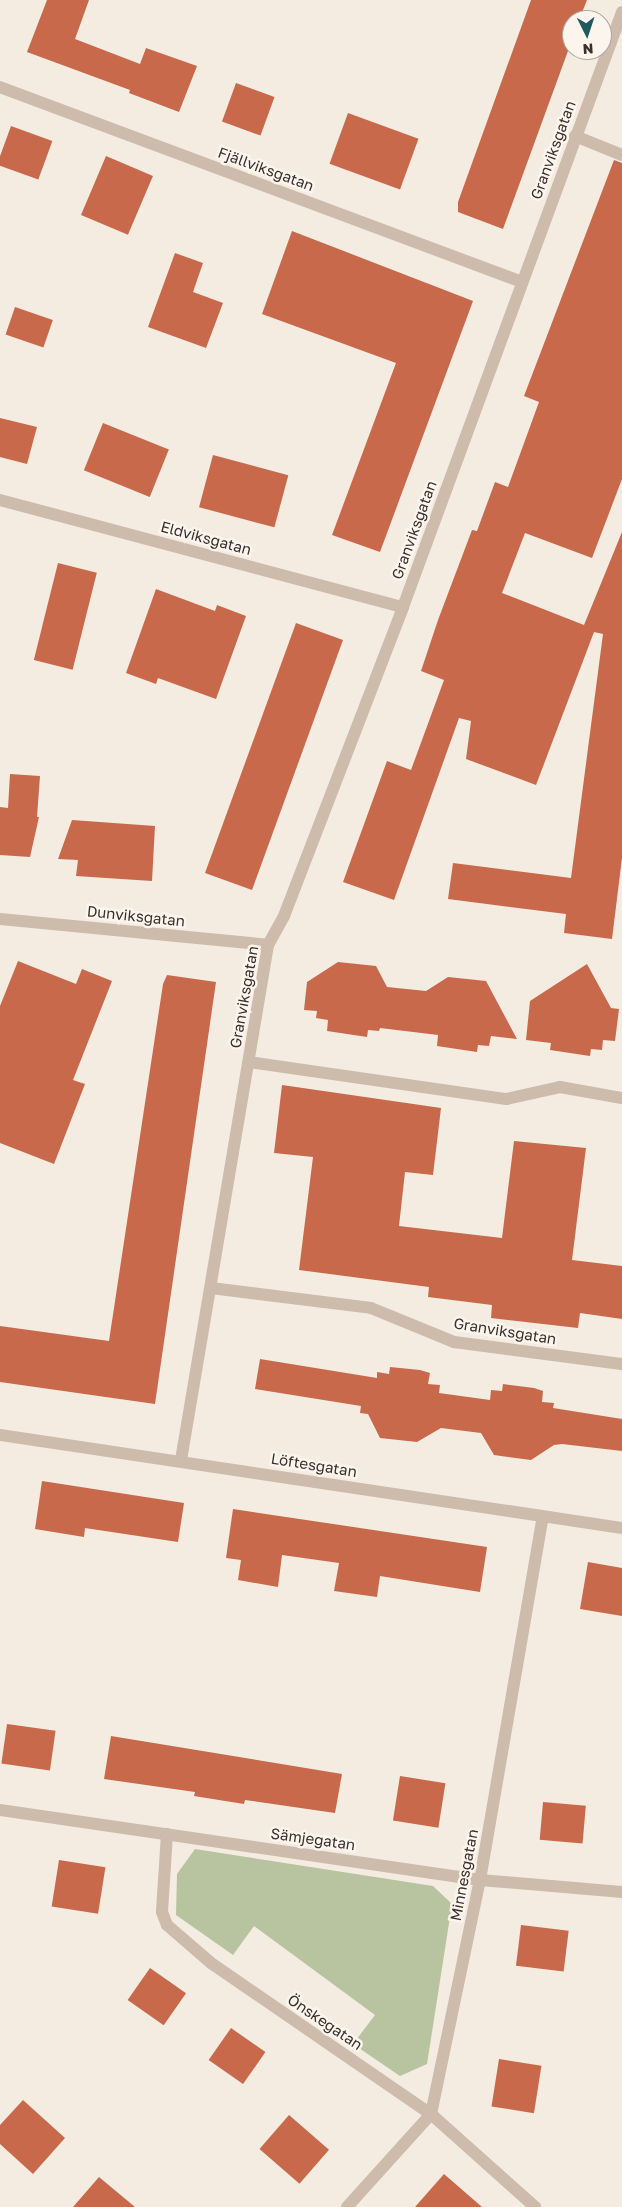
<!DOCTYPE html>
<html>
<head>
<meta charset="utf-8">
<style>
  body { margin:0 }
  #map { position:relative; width:622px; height:2207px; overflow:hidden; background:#f4ebe1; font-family:"Golos Text",sans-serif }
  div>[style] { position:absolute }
  .green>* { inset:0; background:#b8c4a0 }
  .building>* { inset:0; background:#c8694b; transform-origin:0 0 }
  .minor>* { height:12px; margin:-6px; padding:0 6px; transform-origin:6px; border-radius:6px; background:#cdbbac }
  span { translate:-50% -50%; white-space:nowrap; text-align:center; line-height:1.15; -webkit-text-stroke:5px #fbf5ee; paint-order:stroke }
  .street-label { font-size:15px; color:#3b302b }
  .north { position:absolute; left:562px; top:10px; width:50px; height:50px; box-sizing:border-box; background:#fbf5ee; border:1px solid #aea6a0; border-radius:50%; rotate:176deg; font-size:14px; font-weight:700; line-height:20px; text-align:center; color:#3b302b }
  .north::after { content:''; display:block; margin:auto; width:18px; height:22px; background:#1f5a5e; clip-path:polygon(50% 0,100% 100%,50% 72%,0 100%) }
</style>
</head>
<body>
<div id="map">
  <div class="green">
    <i style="clip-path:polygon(195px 1849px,433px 1886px,452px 1904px,427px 2064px,400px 2076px,353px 2044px,375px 2015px,254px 1926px,233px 1955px,176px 1915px,177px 1874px)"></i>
  </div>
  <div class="building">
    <i style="clip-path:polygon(47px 0,89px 0,75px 39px,140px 64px,146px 48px,197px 66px,179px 112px,129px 93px,130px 90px,27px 52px)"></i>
    <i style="clip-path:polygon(531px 0,587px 0,579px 20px,572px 20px,572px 40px,503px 229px,458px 212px,458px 202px)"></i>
    <i style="left:236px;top:83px;width:41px;height:41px;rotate:20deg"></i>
    <i style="left:348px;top:113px;width:75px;height:54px;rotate:20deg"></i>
    <i style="left:11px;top:126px;width:44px;height:41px;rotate:20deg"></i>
    <i style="left:106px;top:156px;width:51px;height:64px;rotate:23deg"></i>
    <i style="clip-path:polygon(614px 160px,622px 163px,622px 479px,592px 558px,525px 533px,502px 593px,584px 625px,622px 532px,622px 858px,612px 939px,564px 933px,566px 914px,448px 899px,453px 863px,571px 878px,603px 634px,594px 632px,536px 785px,466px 759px,471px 721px,459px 718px,394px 900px,343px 882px,387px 761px,411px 770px,444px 680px,421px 671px,438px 620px,472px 530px,477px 531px,495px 482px,508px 487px,539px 402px,524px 396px)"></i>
    <i style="clip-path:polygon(292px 231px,473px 301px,380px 552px,332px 535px,396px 363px,262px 314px)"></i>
    <i style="clip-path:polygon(175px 253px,203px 263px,193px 292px,223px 303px,206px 348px,148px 327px)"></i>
    <i style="left:15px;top:307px;width:40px;height:29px;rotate:19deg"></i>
    <i style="clip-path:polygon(0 418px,37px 427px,27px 464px,0 457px)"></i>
    <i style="left:103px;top:423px;width:71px;height:51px;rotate:22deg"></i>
    <i style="left:213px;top:455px;width:78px;height:54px;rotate:15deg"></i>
    <i style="left:58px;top:563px;width:40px;height:100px;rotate:14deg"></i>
    <i style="clip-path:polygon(156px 589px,215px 611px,217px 605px,246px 616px,216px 699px,158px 678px,156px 684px,126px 673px)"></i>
    <i style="left:296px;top:623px;width:50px;height:266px;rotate:20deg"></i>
    <i style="clip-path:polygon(10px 774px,40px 776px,37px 817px,39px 817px,30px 857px,0 855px,0 807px,8px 808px)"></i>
    <i style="clip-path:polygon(72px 820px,155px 826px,152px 881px,76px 876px,78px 860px,58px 859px)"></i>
    <i style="clip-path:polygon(18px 961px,76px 984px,82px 969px,112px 981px,73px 1080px,85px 1084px,54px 1164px,0 1143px,0 1006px)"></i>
    <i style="clip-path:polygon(338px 962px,376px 966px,387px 987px,426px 991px,448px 977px,486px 981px,517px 1039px,491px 1036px,489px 1046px,478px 1045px,477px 1052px,437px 1046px,438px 1035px,380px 1028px,379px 1031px,368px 1030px,367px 1037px,327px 1031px,328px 1020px,316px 1018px,317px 1011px,304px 1010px,307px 982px)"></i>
    <i style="clip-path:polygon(587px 964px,611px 1008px,619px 1009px,615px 1041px,603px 1040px,602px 1050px,591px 1049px,590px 1056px,550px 1050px,551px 1043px,526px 1040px,530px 1001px)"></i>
    <i style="clip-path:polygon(167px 975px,216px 982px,155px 1404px,0 1382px,0 1326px,109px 1341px,163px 984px)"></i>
    <i style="clip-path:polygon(282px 1085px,441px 1108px,433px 1175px,405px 1172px,399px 1226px,502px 1238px,514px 1141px,586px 1148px,572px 1260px,622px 1266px,622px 1319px,580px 1313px,578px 1328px,491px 1318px,492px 1305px,428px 1297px,429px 1287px,299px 1270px,313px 1157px,274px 1153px)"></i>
    <i style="clip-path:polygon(260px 1359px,377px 1378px,377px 1372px,389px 1374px,390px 1367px,420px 1370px,430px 1373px,428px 1384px,440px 1385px,439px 1393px,490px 1400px,491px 1390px,502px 1391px,503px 1384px,534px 1388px,543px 1391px,542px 1402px,554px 1403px,553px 1408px,622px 1419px,622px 1451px,562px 1444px,554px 1445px,531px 1460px,494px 1455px,481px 1433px,441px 1428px,417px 1442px,380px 1438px,368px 1414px,360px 1413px,361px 1406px,255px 1389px)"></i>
    <i style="clip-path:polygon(42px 1481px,184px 1503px,178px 1542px,85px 1528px,84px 1537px,35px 1529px)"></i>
    <i style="clip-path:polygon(233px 1509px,487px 1547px,480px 1592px,380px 1576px,377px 1597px,334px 1591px,339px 1563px,282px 1555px,278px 1587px,238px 1580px,241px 1560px,226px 1558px)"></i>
    <i style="clip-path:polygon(588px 1562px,622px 1568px,622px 1616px,580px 1609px)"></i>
    <i style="left:7px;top:1724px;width:49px;height:40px;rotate:8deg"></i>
    <i style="clip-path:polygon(111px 1736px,342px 1774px,335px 1813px,245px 1800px,244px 1804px,194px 1796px,195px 1792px,104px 1779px)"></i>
    <i style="left:400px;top:1776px;width:46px;height:45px;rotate:9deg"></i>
    <i style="left:543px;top:1802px;width:43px;height:38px;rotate:5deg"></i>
    <i style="left:59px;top:1860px;width:47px;height:47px;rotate:9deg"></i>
    <i style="left:521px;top:1925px;width:48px;height:41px;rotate:7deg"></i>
    <i style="left:150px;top:1968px;width:44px;height:39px;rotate:35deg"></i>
    <i style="left:231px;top:2028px;width:42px;height:39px;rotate:35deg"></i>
    <i style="left:499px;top:2059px;width:43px;height:48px;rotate:9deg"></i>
    <i style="clip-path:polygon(23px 2100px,65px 2138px,33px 2174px,0 2144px,0 2125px)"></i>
    <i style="left:289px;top:2115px;width:53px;height:45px;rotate:41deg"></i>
    <i style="clip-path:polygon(444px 2174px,482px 2207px,415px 2207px)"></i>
    <i style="clip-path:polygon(99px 2177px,135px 2207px,73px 2207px)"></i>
  </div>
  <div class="minor">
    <i style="left:0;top:87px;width:557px;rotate:20.48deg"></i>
    <i style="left:575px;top:136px;width:51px;rotate:22deg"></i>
    <i style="left:0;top:500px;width:417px;rotate:14.9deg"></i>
    <i style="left:0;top:919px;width:269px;rotate:5.5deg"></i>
    <i style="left:249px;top:1062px;width:260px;rotate:8.2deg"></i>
    <i style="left:506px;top:1099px;width:55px;rotate:-12.5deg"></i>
    <i style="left:560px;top:1087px;width:63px;rotate:10.1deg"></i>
    <i style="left:211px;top:1288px;width:161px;rotate:7.1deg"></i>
    <i style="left:371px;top:1308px;width:90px;rotate:22.3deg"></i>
    <i style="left:454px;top:1342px;width:169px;rotate:7.5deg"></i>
    <i style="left:0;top:1435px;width:629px;rotate:8.5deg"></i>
    <i style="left:181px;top:1460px;width:522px;rotate:-80.41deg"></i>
    <i style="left:268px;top:945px;width:33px;rotate:-61deg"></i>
    <i style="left:284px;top:916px;width:331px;rotate:-68.9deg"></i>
    <i style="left:403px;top:607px;width:634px;rotate:-69.79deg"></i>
    <i style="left:0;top:1810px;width:485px;rotate:8.3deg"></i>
    <i style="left:480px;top:1880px;width:143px;rotate:4.8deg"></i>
    <i style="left:167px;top:1834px;width:78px;rotate:93.7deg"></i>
    <i style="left:162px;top:1912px;width:14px;rotate:69deg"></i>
    <i style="left:167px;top:1925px;width:58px;rotate:40.8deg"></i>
    <i style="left:211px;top:1963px;width:267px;rotate:34.5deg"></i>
    <i style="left:431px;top:2114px;width:140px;rotate:41.8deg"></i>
    <i style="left:347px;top:2207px;width:125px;rotate:-47.9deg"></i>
    <i style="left:431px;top:2114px;width:239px;rotate:-78.2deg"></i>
    <i style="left:480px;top:1880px;width:368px;rotate:-80.2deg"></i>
  </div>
  <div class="street-label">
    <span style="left:553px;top:150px;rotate:-70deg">Granviksgatan</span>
    <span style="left:266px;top:169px;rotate:20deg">Fjällviksgatan</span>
    <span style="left:414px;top:530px;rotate:-70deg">Granviksgatan</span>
    <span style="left:206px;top:538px;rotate:15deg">Eldviksgatan</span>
    <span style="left:136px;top:916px;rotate:6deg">Dunviksgatan</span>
    <span style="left:244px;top:997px;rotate:-80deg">Granviksgatan</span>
    <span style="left:505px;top:1331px;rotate:9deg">Granviksgatan</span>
    <span style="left:314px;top:1465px;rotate:9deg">Löftesgatan</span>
    <span style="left:313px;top:1839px;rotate:8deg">Sämjegatan</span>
    <span style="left:464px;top:1875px;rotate:-79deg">Minnesgatan</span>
    <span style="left:325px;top:2022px;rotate:34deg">Önskegatan</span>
  </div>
  <div class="north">N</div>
</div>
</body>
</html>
